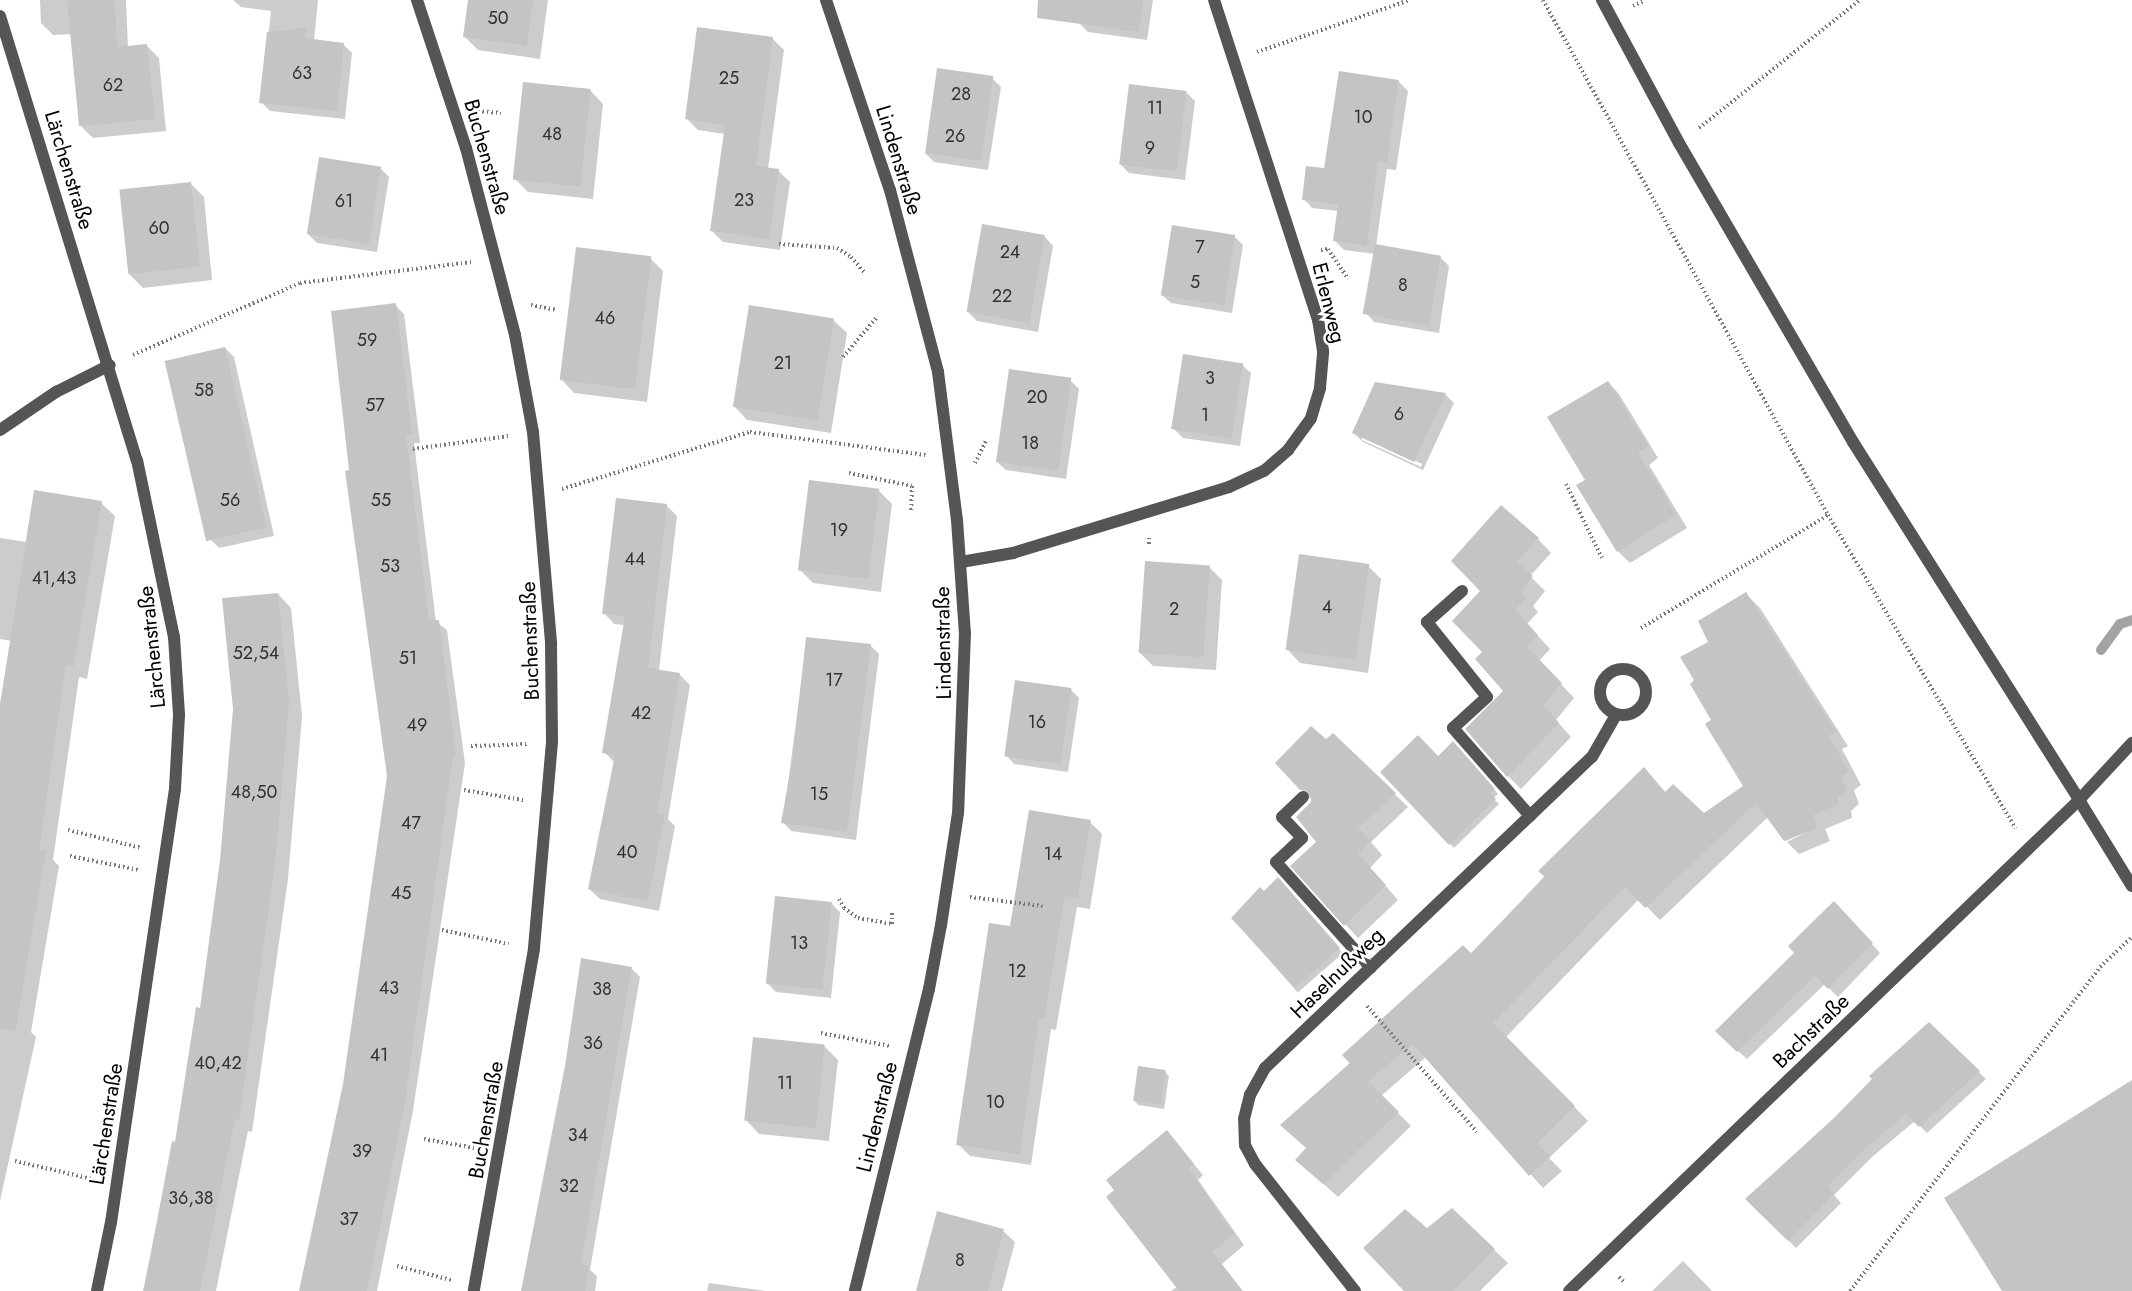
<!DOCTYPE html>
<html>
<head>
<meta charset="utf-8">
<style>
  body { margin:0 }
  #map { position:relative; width:2132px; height:1291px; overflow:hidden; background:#fff; font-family:Jost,sans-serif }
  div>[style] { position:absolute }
  .shadow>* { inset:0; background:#0003; transform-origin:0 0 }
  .stream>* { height:10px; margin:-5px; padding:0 5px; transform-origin:5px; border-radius:5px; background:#a3a3a3 }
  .building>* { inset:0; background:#c4c4c4; transform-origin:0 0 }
  .path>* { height:4px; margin-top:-2px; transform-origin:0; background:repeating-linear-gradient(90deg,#777 0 1.5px,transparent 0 4.5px) }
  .service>* { height:12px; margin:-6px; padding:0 6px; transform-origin:6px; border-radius:6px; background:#555 }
  .minor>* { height:12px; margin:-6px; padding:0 6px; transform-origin:6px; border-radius:6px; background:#555 }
  .minor>.ring { margin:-6px; padding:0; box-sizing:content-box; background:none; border:12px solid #555; border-radius:50% }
  .tertiary>* { height:12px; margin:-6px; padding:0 6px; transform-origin:6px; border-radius:6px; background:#555 }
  span { translate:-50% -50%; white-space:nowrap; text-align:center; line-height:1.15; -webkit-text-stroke:5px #fff; paint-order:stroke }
  .number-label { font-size:18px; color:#313131 }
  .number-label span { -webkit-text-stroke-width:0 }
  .street-label { font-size:21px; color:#000 }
</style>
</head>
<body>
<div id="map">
  <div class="shadow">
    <i style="clip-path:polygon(40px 0,126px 0,128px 48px,147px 46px,159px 58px,166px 131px,93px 138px,81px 126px,72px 34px,53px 35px,41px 23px)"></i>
    <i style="clip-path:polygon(233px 0,318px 0,314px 41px,343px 44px,352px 53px,345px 119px,270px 111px,261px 102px,271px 11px,241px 7px)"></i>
    <i style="clip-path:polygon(470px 0,548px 0,540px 59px,478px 50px,464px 36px)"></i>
    <i style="clip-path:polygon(1083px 0,1153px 0,1147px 40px,1088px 32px,1079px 23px)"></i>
    <i style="clip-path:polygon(772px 38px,784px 50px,768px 169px,778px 171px,790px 182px,780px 250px,723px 242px,711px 230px,725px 134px,698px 130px,687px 119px)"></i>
    <i style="clip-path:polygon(992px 78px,1001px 87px,988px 170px,934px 162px,925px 153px)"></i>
    <i style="clip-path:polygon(1399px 82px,1408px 91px,1396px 170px,1387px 169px,1376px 246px,1440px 257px,1449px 266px,1439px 333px,1374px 322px,1366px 313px,1375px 254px,1344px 250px,1335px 241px,1339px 211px,1312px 208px,1304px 199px)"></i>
    <i style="clip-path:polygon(590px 90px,603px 104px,593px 199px,528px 192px,514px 178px)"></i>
    <i style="clip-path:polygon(1187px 93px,1195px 101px,1185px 180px,1129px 173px,1120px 164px)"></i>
    <i style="clip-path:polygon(380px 168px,389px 177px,377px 252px,317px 243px,308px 234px)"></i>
    <i style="clip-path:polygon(190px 183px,204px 197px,212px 280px,143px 288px,129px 274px)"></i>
    <i style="clip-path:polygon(1234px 236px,1243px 245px,1232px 313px,1171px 303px,1162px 295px)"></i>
    <i style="clip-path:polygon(1045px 237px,1053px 246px,1038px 332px,977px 321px,968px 312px)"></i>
    <i style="clip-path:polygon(650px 258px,663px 271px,647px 402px,574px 393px,561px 379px)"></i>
    <i style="clip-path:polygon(395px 305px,404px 314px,420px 443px,414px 443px,436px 622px,447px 630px,465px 763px,413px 1111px,377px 1291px,301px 1291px,345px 1084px,388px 776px,351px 471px)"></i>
    <i style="clip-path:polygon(833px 320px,847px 333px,831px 433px,747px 420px,734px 406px)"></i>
    <i style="clip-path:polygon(225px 348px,234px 357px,274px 536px,219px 548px,210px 539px)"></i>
    <i style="clip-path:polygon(1242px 365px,1251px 373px,1240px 446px,1183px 438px,1174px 429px)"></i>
    <i style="clip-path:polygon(1070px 380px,1079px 389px,1066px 479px,1006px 470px,997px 462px)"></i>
    <i style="clip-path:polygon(1608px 382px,1619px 394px,1658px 458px,1649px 465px,1687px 528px,1630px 563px,1618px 551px,1587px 480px)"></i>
    <i style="clip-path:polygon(evenodd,1376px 384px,1445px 394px,1454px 403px,1423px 470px,1363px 442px,1354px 433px,1376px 384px,1362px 436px,1422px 464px,1421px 467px,1362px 440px,1362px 436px)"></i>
    <i style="clip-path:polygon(878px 490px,892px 504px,881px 592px,813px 583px,800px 570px)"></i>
    <i style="clip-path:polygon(101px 503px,115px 516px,87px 679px,79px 677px,53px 860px,59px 866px,31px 1032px,36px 1037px,0 1201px,0 709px,11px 641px,0 639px,0 538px,27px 542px)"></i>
    <i style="clip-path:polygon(666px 505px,677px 516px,659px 671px,680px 675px,690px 685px,668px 819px,675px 826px,659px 911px,600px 899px,589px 889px,615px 763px,604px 752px,625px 625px,614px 624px,604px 613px)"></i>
    <i style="clip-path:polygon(1538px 539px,1551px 553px,1530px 576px,1545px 591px,1533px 606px,1538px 612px,1527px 624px,1550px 649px,1539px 661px,1574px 698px,1556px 720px,1571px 737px,1521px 789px,1508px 776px,1505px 692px,1484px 652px,1454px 621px)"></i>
    <i style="clip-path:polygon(1368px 566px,1381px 579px,1368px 673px,1300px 663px,1287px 649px)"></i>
    <i style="clip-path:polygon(1209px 567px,1222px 580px,1216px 670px,1153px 666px,1140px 653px)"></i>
    <i style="clip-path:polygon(278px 594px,291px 608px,302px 716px,288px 879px,252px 1132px,248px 1131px,216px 1291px,143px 1291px,173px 1143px,176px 1144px)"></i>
    <i style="clip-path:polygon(1746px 594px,1760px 608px,1848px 746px,1842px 749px,1861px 785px,1854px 790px,1859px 804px,1851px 811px,1852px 818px,1825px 829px,1830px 841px,1799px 854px,1787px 842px,1823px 823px,1786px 841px,1768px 817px,1660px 920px,1639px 899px,1506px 1037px,1588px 1121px,1549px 1158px,1562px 1171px,1543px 1188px,1426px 1057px,1381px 1096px,1411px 1126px,1338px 1197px,1297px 1160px,1471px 955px,1644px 769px,1666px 793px,1704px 815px,1745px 786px,1696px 681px,1710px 643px)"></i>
    <i style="clip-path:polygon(807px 638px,870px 645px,879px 654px,856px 840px,791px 831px,783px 822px)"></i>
    <i style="clip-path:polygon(1070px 689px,1079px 698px,1068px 772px,1014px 764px,1006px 755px)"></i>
    <i style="clip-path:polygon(1333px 735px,1408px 807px,1371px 842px,1382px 855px,1370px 868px,1398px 900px,1358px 938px,1345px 924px,1318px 842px,1312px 800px,1301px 789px)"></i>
    <i style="clip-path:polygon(1457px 747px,1498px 794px,1493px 798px,1499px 804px,1454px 848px,1382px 772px,1438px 758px)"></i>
    <i style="clip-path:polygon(1090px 822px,1102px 834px,1090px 909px,1077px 907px,1056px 1030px,1051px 1029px,1031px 1165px,970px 1156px,958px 1144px,1011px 928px)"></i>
    <i style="left:1282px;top:883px;width:93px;height:60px;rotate:49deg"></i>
    <i style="clip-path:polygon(831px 903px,840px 912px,831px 998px,776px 992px,767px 983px)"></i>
    <i style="clip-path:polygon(1843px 912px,1880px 953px,1838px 997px,1825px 984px,1747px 1059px,1726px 1040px)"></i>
    <i style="clip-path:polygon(631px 968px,640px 977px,590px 1270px,597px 1276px,595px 1291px,524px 1291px)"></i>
    <i style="clip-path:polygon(1929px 1024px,1986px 1079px,1927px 1133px,1915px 1121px,1872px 1157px,1834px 1195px,1841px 1203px,1796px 1248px,1747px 1199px,1835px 1119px)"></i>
    <i style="clip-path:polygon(824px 1046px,838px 1060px,829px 1141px,759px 1134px,746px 1120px)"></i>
    <i style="clip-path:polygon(1165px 1072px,1169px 1076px,1164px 1109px,1138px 1105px,1134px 1100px)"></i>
    <i style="clip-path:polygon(1167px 1132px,1203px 1175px,1198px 1180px,1244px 1245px,1222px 1264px,1243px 1291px,1171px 1291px,1178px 1286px)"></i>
    <i style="clip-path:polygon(1452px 1210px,1508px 1263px,1480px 1291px,1406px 1291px,1427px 1230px)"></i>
    <i style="clip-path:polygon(1003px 1231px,1015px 1242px,1002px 1291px,918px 1291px)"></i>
    <i style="clip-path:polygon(1683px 1261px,1712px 1291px,1652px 1291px)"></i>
    <i style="clip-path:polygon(709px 1283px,766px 1291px,707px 1291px)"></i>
  </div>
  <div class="stream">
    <i style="left:2101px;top:650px;width:32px;rotate:-54deg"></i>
    <i style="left:2120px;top:624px;width:13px;rotate:-18deg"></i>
  </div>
  <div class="building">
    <i style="clip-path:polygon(67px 0,115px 0,117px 47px,147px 44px,155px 119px,79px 126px)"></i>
    <i style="clip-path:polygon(468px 0,533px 0,527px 46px,463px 37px)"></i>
    <i style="clip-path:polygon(1038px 0,1143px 0,1139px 32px,1037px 18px)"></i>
    <i style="clip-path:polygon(697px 27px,773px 37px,756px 166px,779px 169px,769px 239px,710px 231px,725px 125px,685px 119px)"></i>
    <i style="clip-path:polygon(306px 28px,305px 38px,344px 43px,337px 111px,259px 103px,267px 32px)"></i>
    <i style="left:937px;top:68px;width:57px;height:86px;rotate:8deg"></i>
    <i style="clip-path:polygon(1339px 71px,1399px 80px,1387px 162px,1378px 161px,1367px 246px,1333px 241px,1338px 204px,1302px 200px,1306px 166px,1324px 168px)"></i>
    <i style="left:523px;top:82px;width:68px;height:98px;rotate:6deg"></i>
    <i style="left:1129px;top:84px;width:58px;height:81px;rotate:7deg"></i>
    <i style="left:319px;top:157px;width:63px;height:78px;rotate:9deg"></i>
    <i style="left:191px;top:182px;width:85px;height:72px;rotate:84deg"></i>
    <i style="left:982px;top:224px;width:64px;height:89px;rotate:10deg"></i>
    <i style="left:1172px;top:225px;width:64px;height:71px;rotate:9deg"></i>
    <i style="left:1375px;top:244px;width:67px;height:71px;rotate:10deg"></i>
    <i style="left:576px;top:247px;width:76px;height:134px;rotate:7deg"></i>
    <i style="clip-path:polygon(396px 303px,412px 434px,406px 435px,429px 621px,439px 620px,456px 755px,453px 755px,405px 1102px,367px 1291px,299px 1291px,343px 1084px,387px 776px,345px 471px,349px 470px,331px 311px)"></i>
    <i style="left:749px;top:305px;width:86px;height:103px;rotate:9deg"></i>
    <i style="left:225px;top:347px;width:185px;height:62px;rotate:77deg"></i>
    <i style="left:1183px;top:354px;width:61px;height:76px;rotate:9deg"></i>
    <i style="left:1009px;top:369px;width:63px;height:94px;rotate:8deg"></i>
    <i style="clip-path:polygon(1608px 381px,1648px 446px,1638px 452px,1676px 515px,1617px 552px,1576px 485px,1585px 480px,1547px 417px)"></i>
    <i style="clip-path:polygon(1375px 382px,1446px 393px,1414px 462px,1352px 433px)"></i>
    <i style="left:809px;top:480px;width:71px;height:91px;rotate:7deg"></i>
    <i style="clip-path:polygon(34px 490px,102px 501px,74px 666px,66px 665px,39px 850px,46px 851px,16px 1030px,0 1029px,0 704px)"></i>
    <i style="clip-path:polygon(616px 498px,667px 504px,648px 668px,680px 673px,657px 813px,665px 814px,648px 901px,588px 889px,615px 755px,602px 753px,625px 616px,602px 614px)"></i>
    <i style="clip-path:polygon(1501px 505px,1539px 538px,1517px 562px,1533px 576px,1520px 592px,1526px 598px,1515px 610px,1538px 635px,1527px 647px,1562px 683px,1544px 705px,1559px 723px,1507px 777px,1465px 729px,1503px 691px,1475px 659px,1482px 652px,1452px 621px,1480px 591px,1451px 561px)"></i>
    <i style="left:1299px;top:554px;width:71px;height:97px;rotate:8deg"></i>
    <i style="left:1145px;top:561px;width:65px;height:92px;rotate:4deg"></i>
    <i style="clip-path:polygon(1746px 592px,1836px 732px,1829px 735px,1848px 771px,1842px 776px,1846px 790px,1838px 797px,1839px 804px,1813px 815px,1817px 828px,1784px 841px,1756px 803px,1645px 908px,1625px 887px,1493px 1023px,1575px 1106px,1537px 1144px,1550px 1156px,1529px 1176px,1413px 1044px,1368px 1081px,1399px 1112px,1323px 1184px,1295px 1160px,1306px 1148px,1280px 1125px,1350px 1063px,1359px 1073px,1342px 1055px,1463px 945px,1471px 953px,1545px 877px,1538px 871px,1644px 767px,1665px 792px,1673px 784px,1704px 813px,1743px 786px,1705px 724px,1711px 720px,1690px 684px,1694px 680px,1680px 657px,1708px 642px,1698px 621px)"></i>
    <i style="clip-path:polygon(278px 593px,289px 702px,275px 865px,239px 1120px,235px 1119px,200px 1291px,144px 1291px,172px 1141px,175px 1142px,196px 1007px,200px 1008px,220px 860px,233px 709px,222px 598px)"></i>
    <i style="clip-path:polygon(806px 637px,871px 644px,847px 832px,781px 823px,793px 756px)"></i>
    <i style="left:1015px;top:680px;width:57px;height:77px;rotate:8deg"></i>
    <i style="clip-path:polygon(1311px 726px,1326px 739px,1333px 733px,1396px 793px,1358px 828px,1370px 841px,1358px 854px,1386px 885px,1344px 926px,1290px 866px,1316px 842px,1296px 817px,1311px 802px,1311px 796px,1306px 789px,1300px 790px,1275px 763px)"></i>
    <i style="clip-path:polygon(1418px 735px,1438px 756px,1453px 741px,1495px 789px,1490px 793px,1496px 799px,1449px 845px,1380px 772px)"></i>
    <i style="clip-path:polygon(1029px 810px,1091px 820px,1078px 898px,1065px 896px,1044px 1019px,1039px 1018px,1020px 1154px,956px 1145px,989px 923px,1010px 926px)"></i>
    <i style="clip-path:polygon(1278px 877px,1340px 948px,1295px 988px,1231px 918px,1260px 887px,1264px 891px)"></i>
    <i style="left:775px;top:896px;width:57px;height:88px;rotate:6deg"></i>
    <i style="clip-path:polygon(1834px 901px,1873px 943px,1828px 989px,1815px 976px,1737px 1052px,1715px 1031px,1794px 953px,1788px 946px)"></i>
    <i style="clip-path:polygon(581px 958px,632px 967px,581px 1265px,589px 1266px,585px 1291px,521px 1291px,565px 1066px)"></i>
    <i style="clip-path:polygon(1929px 1022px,1980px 1071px,1919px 1127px,1906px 1114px,1865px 1149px,1827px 1187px,1834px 1194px,1788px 1241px,1745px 1199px,1834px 1118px,1872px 1079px,1869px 1076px)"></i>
    <i style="left:753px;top:1037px;width:72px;height:84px;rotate:6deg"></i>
    <i style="left:1138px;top:1066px;width:28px;height:35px;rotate:8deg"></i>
    <i style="clip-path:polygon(2132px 1080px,2132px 1291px,2002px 1291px,1944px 1198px)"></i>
    <i style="clip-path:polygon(1167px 1130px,1194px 1164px,1189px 1168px,1234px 1234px,1212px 1252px,1242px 1291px,1179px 1291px,1106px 1197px,1114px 1190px,1106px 1180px)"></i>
    <i style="clip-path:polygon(1452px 1208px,1495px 1249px,1453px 1291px,1404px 1291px,1363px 1248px,1405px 1209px,1427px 1228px)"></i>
    <i style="clip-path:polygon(937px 1211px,1004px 1229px,988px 1291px,916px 1291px)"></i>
  </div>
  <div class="path">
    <i style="left:1543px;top:0;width:589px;rotate:61.04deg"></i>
    <i style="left:1828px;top:515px;width:365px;rotate:59.1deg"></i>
    <i style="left:1633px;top:6px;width:12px;rotate:-24deg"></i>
    <i style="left:1257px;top:52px;width:162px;rotate:-18.8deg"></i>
    <i style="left:478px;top:111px;width:23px;rotate:5deg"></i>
    <i style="left:1699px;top:128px;width:206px;rotate:-38.5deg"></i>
    <i style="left:779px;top:244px;width:58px;rotate:3.9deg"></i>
    <i style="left:837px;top:248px;width:17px;rotate:33deg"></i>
    <i style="left:851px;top:257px;width:21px;rotate:49deg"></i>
    <i style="left:1321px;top:250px;width:7px;rotate:-8deg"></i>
    <i style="left:1328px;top:249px;width:36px;rotate:56deg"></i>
    <i style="left:531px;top:305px;width:26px;rotate:11deg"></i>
    <i style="left:133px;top:355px;width:182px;rotate:-23.3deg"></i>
    <i style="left:300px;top:283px;width:173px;rotate:-7deg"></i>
    <i style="left:843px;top:357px;width:52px;rotate:-49.6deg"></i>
    <i style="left:413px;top:449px;width:97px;rotate:-7.7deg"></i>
    <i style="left:975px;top:463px;width:25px;rotate:-64deg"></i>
    <i style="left:849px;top:473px;width:64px;rotate:11.7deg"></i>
    <i style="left:912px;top:486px;width:26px;rotate:92deg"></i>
    <i style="left:1566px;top:484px;width:82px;rotate:64.1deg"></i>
    <i style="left:562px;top:489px;width:196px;rotate:-16.9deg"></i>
    <i style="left:750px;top:432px;width:177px;rotate:7.5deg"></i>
    <i style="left:1149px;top:544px;width:8px;rotate:-90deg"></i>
    <i style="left:1641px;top:628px;width:218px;rotate:-31.1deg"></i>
    <i style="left:471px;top:746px;width:56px;rotate:-2deg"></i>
    <i style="left:464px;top:790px;width:60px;rotate:9.6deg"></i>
    <i style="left:68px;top:830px;width:76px;rotate:13.7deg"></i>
    <i style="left:70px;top:856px;width:70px;rotate:11.5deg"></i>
    <i style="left:970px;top:897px;width:73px;rotate:7.1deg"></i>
    <i style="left:839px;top:899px;width:10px;rotate:61deg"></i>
    <i style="left:844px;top:908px;width:17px;rotate:36deg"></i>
    <i style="left:858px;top:918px;width:35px;rotate:10deg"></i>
    <i style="left:892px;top:924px;width:12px;rotate:-90deg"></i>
    <i style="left:442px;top:930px;width:68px;rotate:11.8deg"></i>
    <i style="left:1367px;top:1006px;width:167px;rotate:48.9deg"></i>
    <i style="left:821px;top:1033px;width:70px;rotate:10.7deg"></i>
    <i style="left:424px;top:1139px;width:52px;rotate:10deg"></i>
    <i style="left:15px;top:1161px;width:79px;rotate:13.2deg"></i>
    <i style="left:397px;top:1266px;width:56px;rotate:14.5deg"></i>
    <i style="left:1619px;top:1277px;width:8px;rotate:45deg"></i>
    <i style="left:1850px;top:1291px;width:409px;rotate:-52.3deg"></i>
    <i style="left:2100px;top:967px;width:44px;rotate:-43.2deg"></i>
  </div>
  <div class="service">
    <i style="left:1462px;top:591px;width:47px;rotate:138.5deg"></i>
    <i style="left:1427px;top:622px;width:96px;rotate:51.3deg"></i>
    <i style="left:1487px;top:697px;width:46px;rotate:137.6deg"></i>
    <i style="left:1453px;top:728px;width:117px;rotate:48.8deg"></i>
    <i style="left:1303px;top:797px;width:29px;rotate:136deg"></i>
    <i style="left:1282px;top:817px;width:29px;rotate:46deg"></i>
    <i style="left:1302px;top:838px;width:35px;rotate:137deg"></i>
    <i style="left:1276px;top:862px;width:142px;rotate:48.1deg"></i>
  </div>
  <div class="minor">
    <i style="left:417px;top:0;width:156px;rotate:71.7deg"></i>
    <i style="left:466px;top:148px;width:193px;rotate:75.3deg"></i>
    <i style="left:515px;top:335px;width:99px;rotate:79.5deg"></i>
    <i style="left:533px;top:432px;width:213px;rotate:85.1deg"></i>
    <i style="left:551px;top:644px;width:98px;rotate:89.4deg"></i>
    <i style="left:552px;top:742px;width:208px;rotate:95deg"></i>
    <i style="left:534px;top:949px;width:347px;rotate:100deg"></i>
    <i style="left:826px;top:0;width:200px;rotate:71.4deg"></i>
    <i style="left:890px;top:190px;width:188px;rotate:75.2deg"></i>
    <i style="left:938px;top:372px;width:149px;rotate:82.7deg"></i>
    <i style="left:957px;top:520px;width:113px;rotate:86deg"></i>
    <i style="left:965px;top:633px;width:180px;rotate:92.2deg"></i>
    <i style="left:958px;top:813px;width:113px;rotate:98.6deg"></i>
    <i style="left:941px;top:925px;width:65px;rotate:100.6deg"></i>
    <i style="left:929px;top:989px;width:311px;rotate:103.8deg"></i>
    <i style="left:0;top:16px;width:465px;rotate:72.9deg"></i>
    <i style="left:137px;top:460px;width:181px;rotate:78.2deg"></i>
    <i style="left:174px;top:637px;width:78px;rotate:86.3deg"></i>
    <i style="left:179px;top:715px;width:74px;rotate:93.1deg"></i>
    <i style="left:175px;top:789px;width:438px;rotate:98.4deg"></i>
    <i style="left:111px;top:1222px;width:70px;rotate:101.5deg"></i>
    <i style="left:0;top:430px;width:68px;rotate:-34.2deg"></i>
    <i style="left:56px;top:392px;width:60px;rotate:-26.6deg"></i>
    <i style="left:961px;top:562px;width:53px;rotate:-9.8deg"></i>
    <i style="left:1013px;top:553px;width:226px;rotate:-17deg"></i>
    <i style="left:1229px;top:487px;width:38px;rotate:-25deg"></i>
    <i style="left:1264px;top:471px;width:32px;rotate:-41deg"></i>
    <i style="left:1288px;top:450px;width:39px;rotate:-54deg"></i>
    <i style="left:1311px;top:418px;width:31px;rotate:-73deg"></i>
    <i style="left:1320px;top:388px;width:37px;rotate:-85deg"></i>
    <i style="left:1323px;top:351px;width:31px;rotate:-99deg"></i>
    <i style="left:1318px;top:320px;width:336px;rotate:-108deg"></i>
    <i class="ring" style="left:1600px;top:669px;width:34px;height:34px"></i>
    <i style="left:2079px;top:800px;width:101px;rotate:58.4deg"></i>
    <i style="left:1355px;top:1291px;width:162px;rotate:-128.2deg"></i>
    <i style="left:1255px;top:1164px;width:21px;rotate:-118deg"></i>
    <i style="left:1245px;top:1145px;width:26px;rotate:-92deg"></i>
    <i style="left:1244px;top:1119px;width:25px;rotate:-76deg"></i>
    <i style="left:1250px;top:1095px;width:31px;rotate:-61deg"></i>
    <i style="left:1265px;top:1068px;width:451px;rotate:-43.6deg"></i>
    <i style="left:1592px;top:757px;width:48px;rotate:-60.3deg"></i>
  </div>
  <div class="tertiary">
    <i style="left:1602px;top:0;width:162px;rotate:61.7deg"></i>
    <i style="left:1679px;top:143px;width:346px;rotate:59.8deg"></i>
    <i style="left:1853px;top:442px;width:423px;rotate:57.7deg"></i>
    <i style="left:1569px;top:1291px;width:708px;rotate:-43.91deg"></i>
    <i style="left:2079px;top:800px;width:78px;rotate:-47.1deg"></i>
  </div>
  <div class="number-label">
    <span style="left:498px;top:18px">50</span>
    <span style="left:302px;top:73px">63</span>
    <span style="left:729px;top:78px">25</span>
    <span style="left:113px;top:85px">62</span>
    <span style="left:961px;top:94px">28</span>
    <span style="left:1155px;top:108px">11</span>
    <span style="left:1363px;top:117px">10</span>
    <span style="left:552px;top:134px">48</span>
    <span style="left:955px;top:136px">26</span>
    <span style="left:1150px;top:148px">9</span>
    <span style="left:744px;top:200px">23</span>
    <span style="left:344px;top:201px">61</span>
    <span style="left:159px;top:228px">60</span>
    <span style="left:1200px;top:247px">7</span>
    <span style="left:1010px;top:252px">24</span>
    <span style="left:1195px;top:282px">5</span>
    <span style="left:1403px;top:285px">8</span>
    <span style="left:1002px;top:296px">22</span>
    <span style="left:605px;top:318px">46</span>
    <span style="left:367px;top:340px">59</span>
    <span style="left:783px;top:363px">21</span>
    <span style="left:1210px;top:378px">3</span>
    <span style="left:204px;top:390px">58</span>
    <span style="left:1037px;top:397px">20</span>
    <span style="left:375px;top:405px">57</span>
    <span style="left:1399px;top:414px">6</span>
    <span style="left:1205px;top:415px">1</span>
    <span style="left:1030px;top:443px">18</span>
    <span style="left:230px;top:500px">56</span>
    <span style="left:381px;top:500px">55</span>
    <span style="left:839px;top:530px">19</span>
    <span style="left:635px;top:559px">44</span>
    <span style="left:390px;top:566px">53</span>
    <span style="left:54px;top:578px">41,43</span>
    <span style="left:1327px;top:607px">4</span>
    <span style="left:1174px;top:609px">2</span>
    <span style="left:256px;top:653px">52,54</span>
    <span style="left:408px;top:658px">51</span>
    <span style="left:834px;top:680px">17</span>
    <span style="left:641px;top:713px">42</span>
    <span style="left:1037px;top:722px">16</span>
    <span style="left:417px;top:725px">49</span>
    <span style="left:254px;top:792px">48,50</span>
    <span style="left:819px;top:794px">15</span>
    <span style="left:411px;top:823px">47</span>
    <span style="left:627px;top:852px">40</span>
    <span style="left:1053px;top:854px">14</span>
    <span style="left:401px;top:893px">45</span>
    <span style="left:799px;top:943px">13</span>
    <span style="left:1017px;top:971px">12</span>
    <span style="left:389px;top:988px">43</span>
    <span style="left:602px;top:989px">38</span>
    <span style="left:593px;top:1043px">36</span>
    <span style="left:379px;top:1055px">41</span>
    <span style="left:218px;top:1063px">40,42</span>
    <span style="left:785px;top:1083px">11</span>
    <span style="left:995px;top:1102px">10</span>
    <span style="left:578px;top:1135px">34</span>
    <span style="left:362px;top:1151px">39</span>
    <span style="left:569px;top:1186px">32</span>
    <span style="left:191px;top:1198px">36,38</span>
    <span style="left:349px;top:1219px">37</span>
    <span style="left:960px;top:1260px">8</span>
  </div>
  <div class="street-label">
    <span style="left:487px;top:157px;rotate:74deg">Buchenstraße</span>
    <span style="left:899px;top:160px;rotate:73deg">Lindenstraße</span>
    <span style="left:69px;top:170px;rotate:73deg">Lärchenstraße</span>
    <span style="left:1329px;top:303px;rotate:76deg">Erlenweg</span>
    <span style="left:530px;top:641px;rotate:-92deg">Buchenstraße</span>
    <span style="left:943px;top:643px;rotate:-91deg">Lindenstraße</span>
    <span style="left:152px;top:647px;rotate:-96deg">Lärchenstraße</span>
    <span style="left:1337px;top:973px;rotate:-44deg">Haselnußweg</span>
    <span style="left:1811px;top:1031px;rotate:-44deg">Bachstraße</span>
    <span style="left:877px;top:1117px;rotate:-76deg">Lindenstraße</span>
    <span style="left:486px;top:1120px;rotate:-80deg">Buchenstraße</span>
    <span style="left:106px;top:1124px;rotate:-81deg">Lärchenstraße</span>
  </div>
</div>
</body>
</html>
